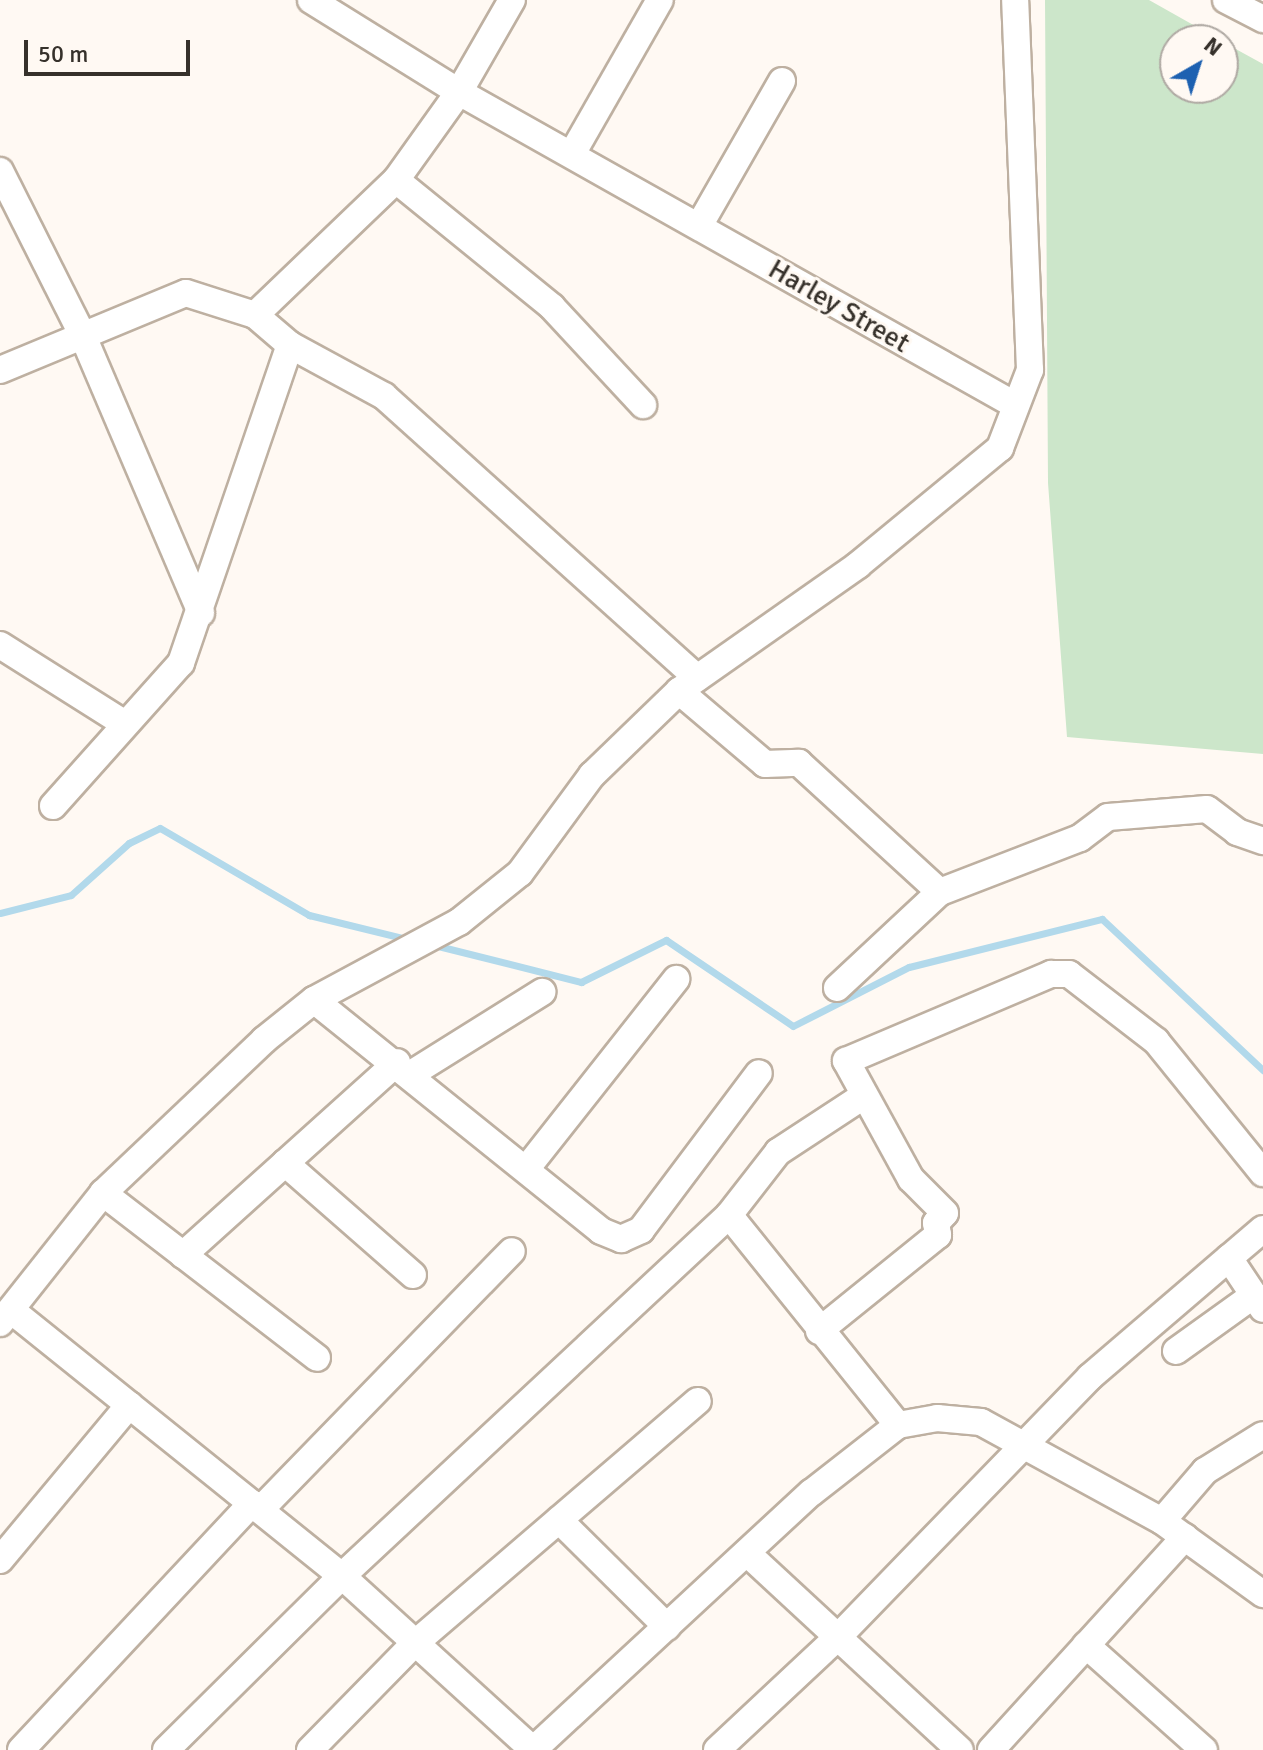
<!DOCTYPE html>
<html>
<head>
<meta charset="utf-8">
<style>
  body { margin:0 }
  #map { position:relative; width:1263px; height:1750px; overflow:hidden; background:#fff9f3; font-family:Signika,sans-serif }
  div>[style] { position:absolute }
  .green>* { inset:0; background:#cce6ca }
  .stream>* { height:7px; margin:-3.5px; padding:0 3.5px; transform-origin:3.5px; border-radius:3.5px; background:#b2d9eb }
  .roads { filter:drop-shadow(2px 0 #beb0a1) drop-shadow(-2px 0 #beb0a1) drop-shadow(0 2px #beb0a1) drop-shadow(0 -2px #beb0a1) }
  .street>* { height:26px; margin:-13px; padding:0 13px; transform-origin:13px; border-radius:13px; background:#fff }
  span { translate:-50% -50%; white-space:nowrap; text-align:center; line-height:1.15; -webkit-text-stroke:6px #fff9f3; paint-order:stroke }
  .street-label { font-size:28px; color:#36312b }
  .north { position:absolute; left:1159px; top:24px; width:80px; height:80px; box-sizing:border-box; background:#fff9f3; border:2px solid #afa9a3; border-radius:50%; rotate:39deg; font-size:22px; font-weight:700; line-height:32px; text-align:center; color:#36312b }
  .north::after { content:''; display:block; margin:auto; width:28px; height:36px; background:#1d61b1; clip-path:polygon(50% 0,100% 100%,50% 72%,0 100%) }
  .scale { position:absolute; left:24px; top:40px; width:166px; height:36px; box-sizing:border-box; border:4px solid #36312b; border-top:0; padding-left:10px; font-size:24px; line-height:28px; white-space:nowrap; color:#36312b; -webkit-text-stroke:6px #fff9f3; paint-order:stroke }
</style>
</head>
<body>
<div id="map">
  <div class="green">
    <i style="clip-path:polygon(1045px 0,1149px 0,1220px 40px,1175px 40px,1175px 88px,1223px 88px,1223px 42px,1263px 64px,1263px 754px,1067px 737px,1048px 483px)"></i>
  </div>
  <div class="stream">
    <i style="left:0;top:913px;width:73px;rotate:-14.2deg"></i>
    <i style="left:71px;top:895px;width:78px;rotate:-41.9deg"></i>
    <i style="left:129px;top:843px;width:34px;rotate:-26deg"></i>
    <i style="left:160px;top:828px;width:173px;rotate:30.3deg"></i>
    <i style="left:309px;top:915px;width:101px;rotate:13.8deg"></i>
    <i style="left:434px;top:945px;width:152px;rotate:14.1deg"></i>
    <i style="left:581px;top:982px;width:95px;rotate:-26.3deg"></i>
    <i style="left:666px;top:940px;width:153px;rotate:34.1deg"></i>
    <i style="left:793px;top:1026px;width:130px;rotate:-27deg"></i>
    <i style="left:909px;top:967px;width:199px;rotate:-14deg"></i>
    <i style="left:1102px;top:919px;width:221px;rotate:43.2deg"></i>
  </div>
  <div class="roads">
    <div class="street">
      <i style="left:311px;top:0;width:174px;rotate:31.9deg"></i>
      <i style="left:459px;top:92px;width:638px;rotate:29.38deg"></i>
      <i style="left:1226px;top:0;width:42px;rotate:27.2deg"></i>
      <i style="left:572px;top:154px;width:177px;rotate:-60.3deg"></i>
      <i style="left:0;top:171px;width:185px;rotate:63.3deg"></i>
      <i style="left:83px;top:336px;width:301px;rotate:66.9deg"></i>
      <i style="left:396px;top:180px;width:201px;rotate:39.1deg"></i>
      <i style="left:552px;top:307px;width:134px;rotate:47.1deg"></i>
      <i style="left:699px;top:226px;width:167px;rotate:-60.2deg"></i>
      <i style="left:255px;top:315px;width:195px;rotate:-43.8deg"></i>
      <i style="left:396px;top:180px;width:108px;rotate:-54.4deg"></i>
      <i style="left:459px;top:92px;width:106px;rotate:-60.1deg"></i>
      <i style="left:0;top:370px;width:201px;rotate:-22.5deg"></i>
      <i style="left:186px;top:293px;width:72px;rotate:17.7deg"></i>
      <i style="left:255px;top:315px;width:46px;rotate:40.6deg"></i>
      <i style="left:290px;top:345px;width:107px;rotate:28.5deg"></i>
      <i style="left:384px;top:396px;width:421px;rotate:42deg"></i>
      <i style="left:0;top:645px;width:148px;rotate:32.3deg"></i>
      <i style="left:679px;top:691px;width:113px;rotate:40.3deg"></i>
      <i style="left:765px;top:764px;width:34px;rotate:-2deg"></i>
      <i style="left:799px;top:763px;width:191px;rotate:42.5deg"></i>
      <i style="left:53px;top:806px;width:192px;rotate:-48.2deg"></i>
      <i style="left:181px;top:663px;width:336px;rotate:-71.1deg"></i>
      <i style="left:837px;top:988px;width:141px;rotate:-43deg"></i>
      <i style="left:940px;top:892px;width:150px;rotate:-21.1deg"></i>
      <i style="left:1080px;top:838px;width:35px;rotate:-37deg"></i>
      <i style="left:1108px;top:817px;width:99px;rotate:-4.6deg"></i>
      <i style="left:1207px;top:809px;width:38px;rotate:37deg"></i>
      <i style="left:1237px;top:832px;width:28px;rotate:19deg"></i>
      <i style="left:314px;top:1000px;width:368px;rotate:38.8deg"></i>
      <i style="left:601px;top:1231px;width:22px;rotate:22deg"></i>
      <i style="left:621px;top:1239px;width:22px;rotate:-24deg"></i>
      <i style="left:641px;top:1230px;width:196px;rotate:-53.1deg"></i>
      <i style="left:411px;top:1074px;width:155px;rotate:-32deg"></i>
      <i style="left:285px;top:1163px;width:170px;rotate:41.2deg"></i>
      <i style="left:527px;top:1168px;width:241px;rotate:-51.7deg"></i>
      <i style="left:103px;top:1193px;width:270px;rotate:37.6deg"></i>
      <i style="left:729px;top:1215px;width:270px;rotate:51.2deg"></i>
      <i style="left:1263px;top:1229px;width:45px;rotate:139.5deg"></i>
      <i style="left:1229px;top:1258px;width:61px;rotate:56.3deg"></i>
      <i style="left:183px;top:1255px;width:288px;rotate:-42deg"></i>
      <i style="left:11px;top:1310px;width:425px;rotate:38.8deg"></i>
      <i style="left:342px;top:1576px;width:258px;rotate:42.3deg"></i>
      <i style="left:0;top:1323px;width:166px;rotate:-51.6deg"></i>
      <i style="left:103px;top:1193px;width:222px;rotate:-43.5deg"></i>
      <i style="left:264px;top:1040px;width:64px;rotate:-38.7deg"></i>
      <i style="left:314px;top:1000px;width:165px;rotate:-28.3deg"></i>
      <i style="left:459px;top:922px;width:78px;rotate:-38.8deg"></i>
      <i style="left:520px;top:873px;width:122px;rotate:-53.7deg"></i>
      <i style="left:592px;top:775px;width:121px;rotate:-44deg"></i>
      <i style="left:679px;top:691px;width:219px;rotate:-35.1deg"></i>
      <i style="left:858px;top:565px;width:184px;rotate:-39.5deg"></i>
      <i style="left:1000px;top:448px;width:84px;rotate:-69deg"></i>
      <i style="left:1030px;top:370px;width:370px;rotate:-92.3deg"></i>
      <i style="left:819px;top:1331px;width:153px;rotate:-38.9deg"></i>
      <i style="left:938px;top:1235px;width:12px;rotate:-99deg"></i>
      <i style="left:936px;top:1223px;width:13px;rotate:-48deg"></i>
      <i style="left:945px;top:1213px;width:48px;rotate:-135deg"></i>
      <i style="left:911px;top:1179px;width:135px;rotate:-118.8deg"></i>
      <i style="left:846px;top:1061px;width:223px;rotate:-23deg"></i>
      <i style="left:1051px;top:974px;width:18px"></i>
      <i style="left:1069px;top:974px;width:110px;rotate:37.6deg"></i>
      <i style="left:1156px;top:1041px;width:170px;rotate:51deg"></i>
      <i style="left:1176px;top:1351px;width:96px;rotate:-35.7deg"></i>
      <i style="left:260px;top:1510px;width:361px;rotate:-45.8deg"></i>
      <i style="left:559px;top:1520px;width:152px;rotate:44.7deg"></i>
      <i style="left:1162px;top:1521px;width:66px;rotate:-49.3deg"></i>
      <i style="left:1205px;top:1471px;width:68px;rotate:-31.8deg"></i>
      <i style="left:747px;top:1553px;width:290px;rotate:42.8deg"></i>
      <i style="left:0;top:1560px;width:202px;rotate:-50.2deg"></i>
      <i style="left:1086px;top:1645px;width:158px;rotate:41.7deg"></i>
      <i style="left:21px;top:1750px;width:338px;rotate:-46.9deg"></i>
      <i style="left:166px;top:1750px;width:247px;rotate:-44.7deg"></i>
      <i style="left:342px;top:1576px;width:529px;rotate:-43.01deg"></i>
      <i style="left:729px;top:1215px;width:80px;rotate:-52.1deg"></i>
      <i style="left:778px;top:1152px;width:100px;rotate:-33.2deg"></i>
      <i style="left:310px;top:1750px;width:147px;rotate:-45.6deg"></i>
      <i style="left:413px;top:1645px;width:375px;rotate:-40.6deg"></i>
      <i style="left:533px;top:1750px;width:379px;rotate:-42.8deg"></i>
      <i style="left:811px;top:1493px;width:110px;rotate:-38deg"></i>
      <i style="left:898px;top:1425px;width:40px;rotate:-10deg"></i>
      <i style="left:937px;top:1418px;width:44px;rotate:5.2deg"></i>
      <i style="left:981px;top:1422px;width:206px;rotate:28.7deg"></i>
      <i style="left:1162px;top:1521px;width:125px;rotate:35.9deg"></i>
      <i style="left:717px;top:1750px;width:167px;rotate:-43.1deg"></i>
      <i style="left:839px;top:1636px;width:361px;rotate:-45.9deg"></i>
      <i style="left:1090px;top:1377px;width:183px;rotate:-40.6deg"></i>
      <i style="left:991px;top:1750px;width:288px;rotate:-47.7deg"></i>
    </div>
  </div>
  <div class="street-label">
    <span style="left:839px;top:306px;rotate:30deg">Harley Street</span>
  </div>
  <div class="north">N</div>
  <div class="scale">50 m</div>
</div>
</body>
</html>
